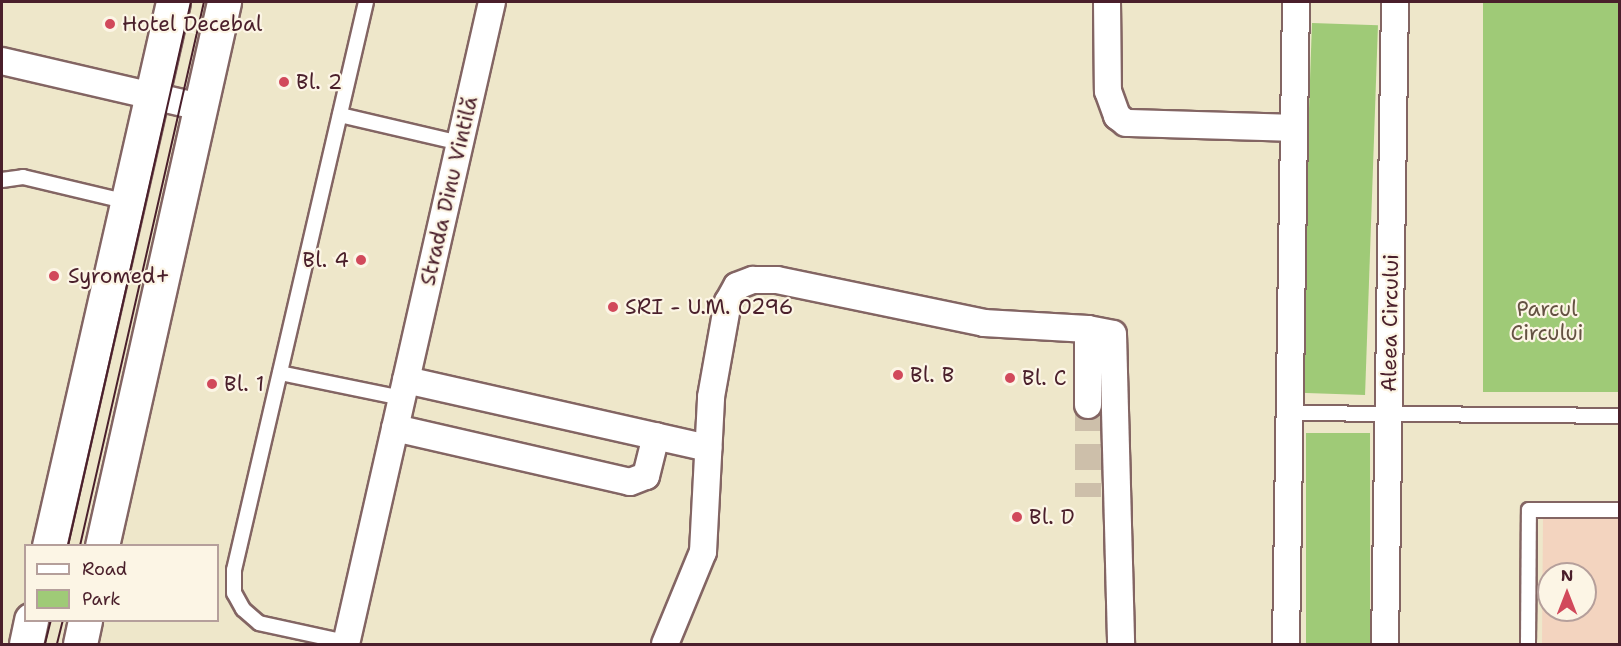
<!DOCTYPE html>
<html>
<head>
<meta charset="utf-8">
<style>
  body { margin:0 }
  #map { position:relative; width:1621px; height:646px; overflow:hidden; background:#eee7ca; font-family:"Shantell Sans",sans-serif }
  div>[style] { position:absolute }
  .built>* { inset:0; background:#f3d4bf }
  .green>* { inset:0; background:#9fca77; transform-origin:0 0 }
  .minor-tunnel>* { height:26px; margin-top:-13px; transform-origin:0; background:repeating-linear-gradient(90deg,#cdbfaa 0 26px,transparent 0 39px) }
  .roads { filter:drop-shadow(2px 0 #836563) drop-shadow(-2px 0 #836563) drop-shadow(0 2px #836563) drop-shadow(0 -2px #836563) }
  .service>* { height:14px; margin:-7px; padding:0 7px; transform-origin:7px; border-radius:7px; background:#fff }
  .minor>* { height:26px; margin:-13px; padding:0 13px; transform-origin:13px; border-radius:13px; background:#fff }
  .primary>* { height:33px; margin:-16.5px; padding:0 16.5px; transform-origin:16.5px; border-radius:16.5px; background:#fff }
  .tram>* { height:1.5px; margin:-0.75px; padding:0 0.75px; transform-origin:0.75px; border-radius:0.75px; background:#4a1f2b }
  .dots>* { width:16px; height:16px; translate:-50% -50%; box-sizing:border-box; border:3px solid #fcf5e5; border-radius:50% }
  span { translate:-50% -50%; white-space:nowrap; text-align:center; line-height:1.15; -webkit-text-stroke:4.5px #fcf5e5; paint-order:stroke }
  .poi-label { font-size:21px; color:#4a1f2b }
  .left { translate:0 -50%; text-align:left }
  .right { translate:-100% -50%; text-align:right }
  .street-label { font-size:21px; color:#4a1f2b }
  .park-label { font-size:21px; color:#645242 }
  .frame { position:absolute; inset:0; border:3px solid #4a1f2b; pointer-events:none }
  .legend { position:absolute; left:24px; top:544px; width:195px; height:78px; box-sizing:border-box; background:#fcf5e5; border:2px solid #b59f9b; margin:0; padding:8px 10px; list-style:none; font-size:18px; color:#4a1f2b }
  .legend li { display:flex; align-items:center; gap:12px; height:30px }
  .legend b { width:30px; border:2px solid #b59f9b }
  .north { position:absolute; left:1537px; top:562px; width:60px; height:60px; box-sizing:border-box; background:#fcf5e5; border:2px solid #b59f9b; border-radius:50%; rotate:0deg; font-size:16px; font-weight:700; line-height:24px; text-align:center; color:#4a1f2b }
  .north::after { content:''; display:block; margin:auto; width:21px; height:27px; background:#d1495b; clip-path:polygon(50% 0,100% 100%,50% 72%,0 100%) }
</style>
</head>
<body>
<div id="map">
  <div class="built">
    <i style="clip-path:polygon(evenodd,1543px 517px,1619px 518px,1619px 644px,1542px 644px,1543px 517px,1549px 574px,1585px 574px,1585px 610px,1549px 610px,1549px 574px)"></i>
  </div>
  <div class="green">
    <i style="left:1483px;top:2px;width:136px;height:390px"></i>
    <i style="left:1312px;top:23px;width:66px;height:370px;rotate:2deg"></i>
    <i style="left:1306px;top:433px;width:64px;height:211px"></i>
  </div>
  <div class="minor-tunnel">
    <i style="left:1088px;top:405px;width:92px;rotate:90deg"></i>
  </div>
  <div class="roads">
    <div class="service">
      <i style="left:340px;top:115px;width:123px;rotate:13.1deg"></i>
      <i style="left:2px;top:180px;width:21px;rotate:-8deg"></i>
      <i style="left:23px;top:177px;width:108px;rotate:13.4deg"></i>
      <i style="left:280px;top:373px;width:125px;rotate:11.6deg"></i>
      <i style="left:1289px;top:413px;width:331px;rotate:0.5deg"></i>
      <i style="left:346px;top:642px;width:89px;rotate:-167.7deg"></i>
      <i style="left:259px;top:623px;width:21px;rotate:-139deg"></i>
      <i style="left:243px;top:609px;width:18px;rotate:-119deg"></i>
      <i style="left:234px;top:593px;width:23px;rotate:-90deg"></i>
      <i style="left:234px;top:570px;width:583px;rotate:-76.92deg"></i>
      <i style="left:1528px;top:644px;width:134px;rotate:-89.6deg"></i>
      <i style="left:1529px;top:510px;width:91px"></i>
    </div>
    <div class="minor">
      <i style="left:1107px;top:2px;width:89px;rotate:89.4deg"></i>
      <i style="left:1108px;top:91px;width:27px;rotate:70deg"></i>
      <i style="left:1117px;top:116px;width:11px;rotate:38deg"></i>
      <i style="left:1126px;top:123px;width:166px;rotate:1.7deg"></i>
      <i style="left:2px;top:61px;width:203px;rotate:13.1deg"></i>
      <i style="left:406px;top:380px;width:310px;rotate:12.7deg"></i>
      <i style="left:1088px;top:405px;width:76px;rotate:-90deg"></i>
      <i style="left:395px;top:428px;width:241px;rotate:12.9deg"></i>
      <i style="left:630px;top:482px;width:17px;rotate:-21deg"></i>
      <i style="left:646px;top:476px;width:41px;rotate:-76deg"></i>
      <i style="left:346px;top:644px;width:658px;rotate:-77.19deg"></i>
      <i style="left:665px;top:644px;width:100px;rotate:-67.6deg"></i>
      <i style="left:703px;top:552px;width:155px;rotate:-87deg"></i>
      <i style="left:711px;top:397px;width:97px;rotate:-79.9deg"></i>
      <i style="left:728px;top:302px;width:18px;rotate:-61deg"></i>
      <i style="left:737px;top:286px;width:17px;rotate:-21deg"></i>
      <i style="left:753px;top:280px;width:24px"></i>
      <i style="left:777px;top:280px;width:211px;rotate:11.7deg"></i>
      <i style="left:984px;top:323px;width:104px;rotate:3.3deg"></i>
      <i style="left:1088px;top:329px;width:25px;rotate:11deg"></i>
      <i style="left:1113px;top:334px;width:310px;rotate:88.5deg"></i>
      <i style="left:1286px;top:644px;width:642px;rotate:-89.11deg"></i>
      <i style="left:1385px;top:644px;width:642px;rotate:-89.11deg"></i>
    </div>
    <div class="primary">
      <i style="left:49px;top:546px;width:558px;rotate:-77.16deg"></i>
      <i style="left:102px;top:546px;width:558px;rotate:-77.36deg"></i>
      <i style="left:26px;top:644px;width:25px;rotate:-78deg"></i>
      <i style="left:80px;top:644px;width:25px;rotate:-78deg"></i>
    </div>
  </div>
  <div class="tram">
    <i style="left:68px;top:546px;width:558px;rotate:-77.26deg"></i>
    <i style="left:80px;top:546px;width:558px;rotate:-77.16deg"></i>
    <i style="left:45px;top:644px;width:25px;rotate:-76deg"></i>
    <i style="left:57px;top:644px;width:25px;rotate:-76deg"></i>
  </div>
  <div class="dots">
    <i style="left:110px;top:24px;background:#d1495b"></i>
    <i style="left:284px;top:82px;background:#d1495b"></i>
    <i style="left:361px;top:260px;background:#d1495b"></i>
    <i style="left:54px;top:276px;background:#d1495b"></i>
    <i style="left:613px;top:307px;background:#d1495b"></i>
    <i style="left:898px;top:375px;background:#d1495b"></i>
    <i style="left:1010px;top:378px;background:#d1495b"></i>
    <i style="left:212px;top:384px;background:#d1495b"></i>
    <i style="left:1017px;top:517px;background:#d1495b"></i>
  </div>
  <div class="poi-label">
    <span class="left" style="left:122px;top:24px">Hotel Decebal</span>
    <span class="left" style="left:296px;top:82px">Bl. 2</span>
    <span class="right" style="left:349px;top:260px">Bl. 4</span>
    <span class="left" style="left:68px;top:276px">Syromed+</span>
    <span class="left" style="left:625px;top:307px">SRI - U.M. 0296</span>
    <span class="left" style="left:910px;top:375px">Bl. B</span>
    <span class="left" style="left:1022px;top:378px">Bl. C</span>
    <span class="left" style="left:224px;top:384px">Bl. 1</span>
    <span class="left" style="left:1029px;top:517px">Bl. D</span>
  </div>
  <div class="street-label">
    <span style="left:449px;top:191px;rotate:-77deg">Strada Dinu Vintilă</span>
    <span style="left:1390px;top:323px;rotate:-89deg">Aleea Circului</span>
  </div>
  <div class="park-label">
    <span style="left:1547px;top:321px">Parcul<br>Circului</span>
  </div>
  <div class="frame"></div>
  <ul class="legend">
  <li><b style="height:8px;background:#fff"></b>Road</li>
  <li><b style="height:16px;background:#9fca77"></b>Park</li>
  </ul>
  <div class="north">N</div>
</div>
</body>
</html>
